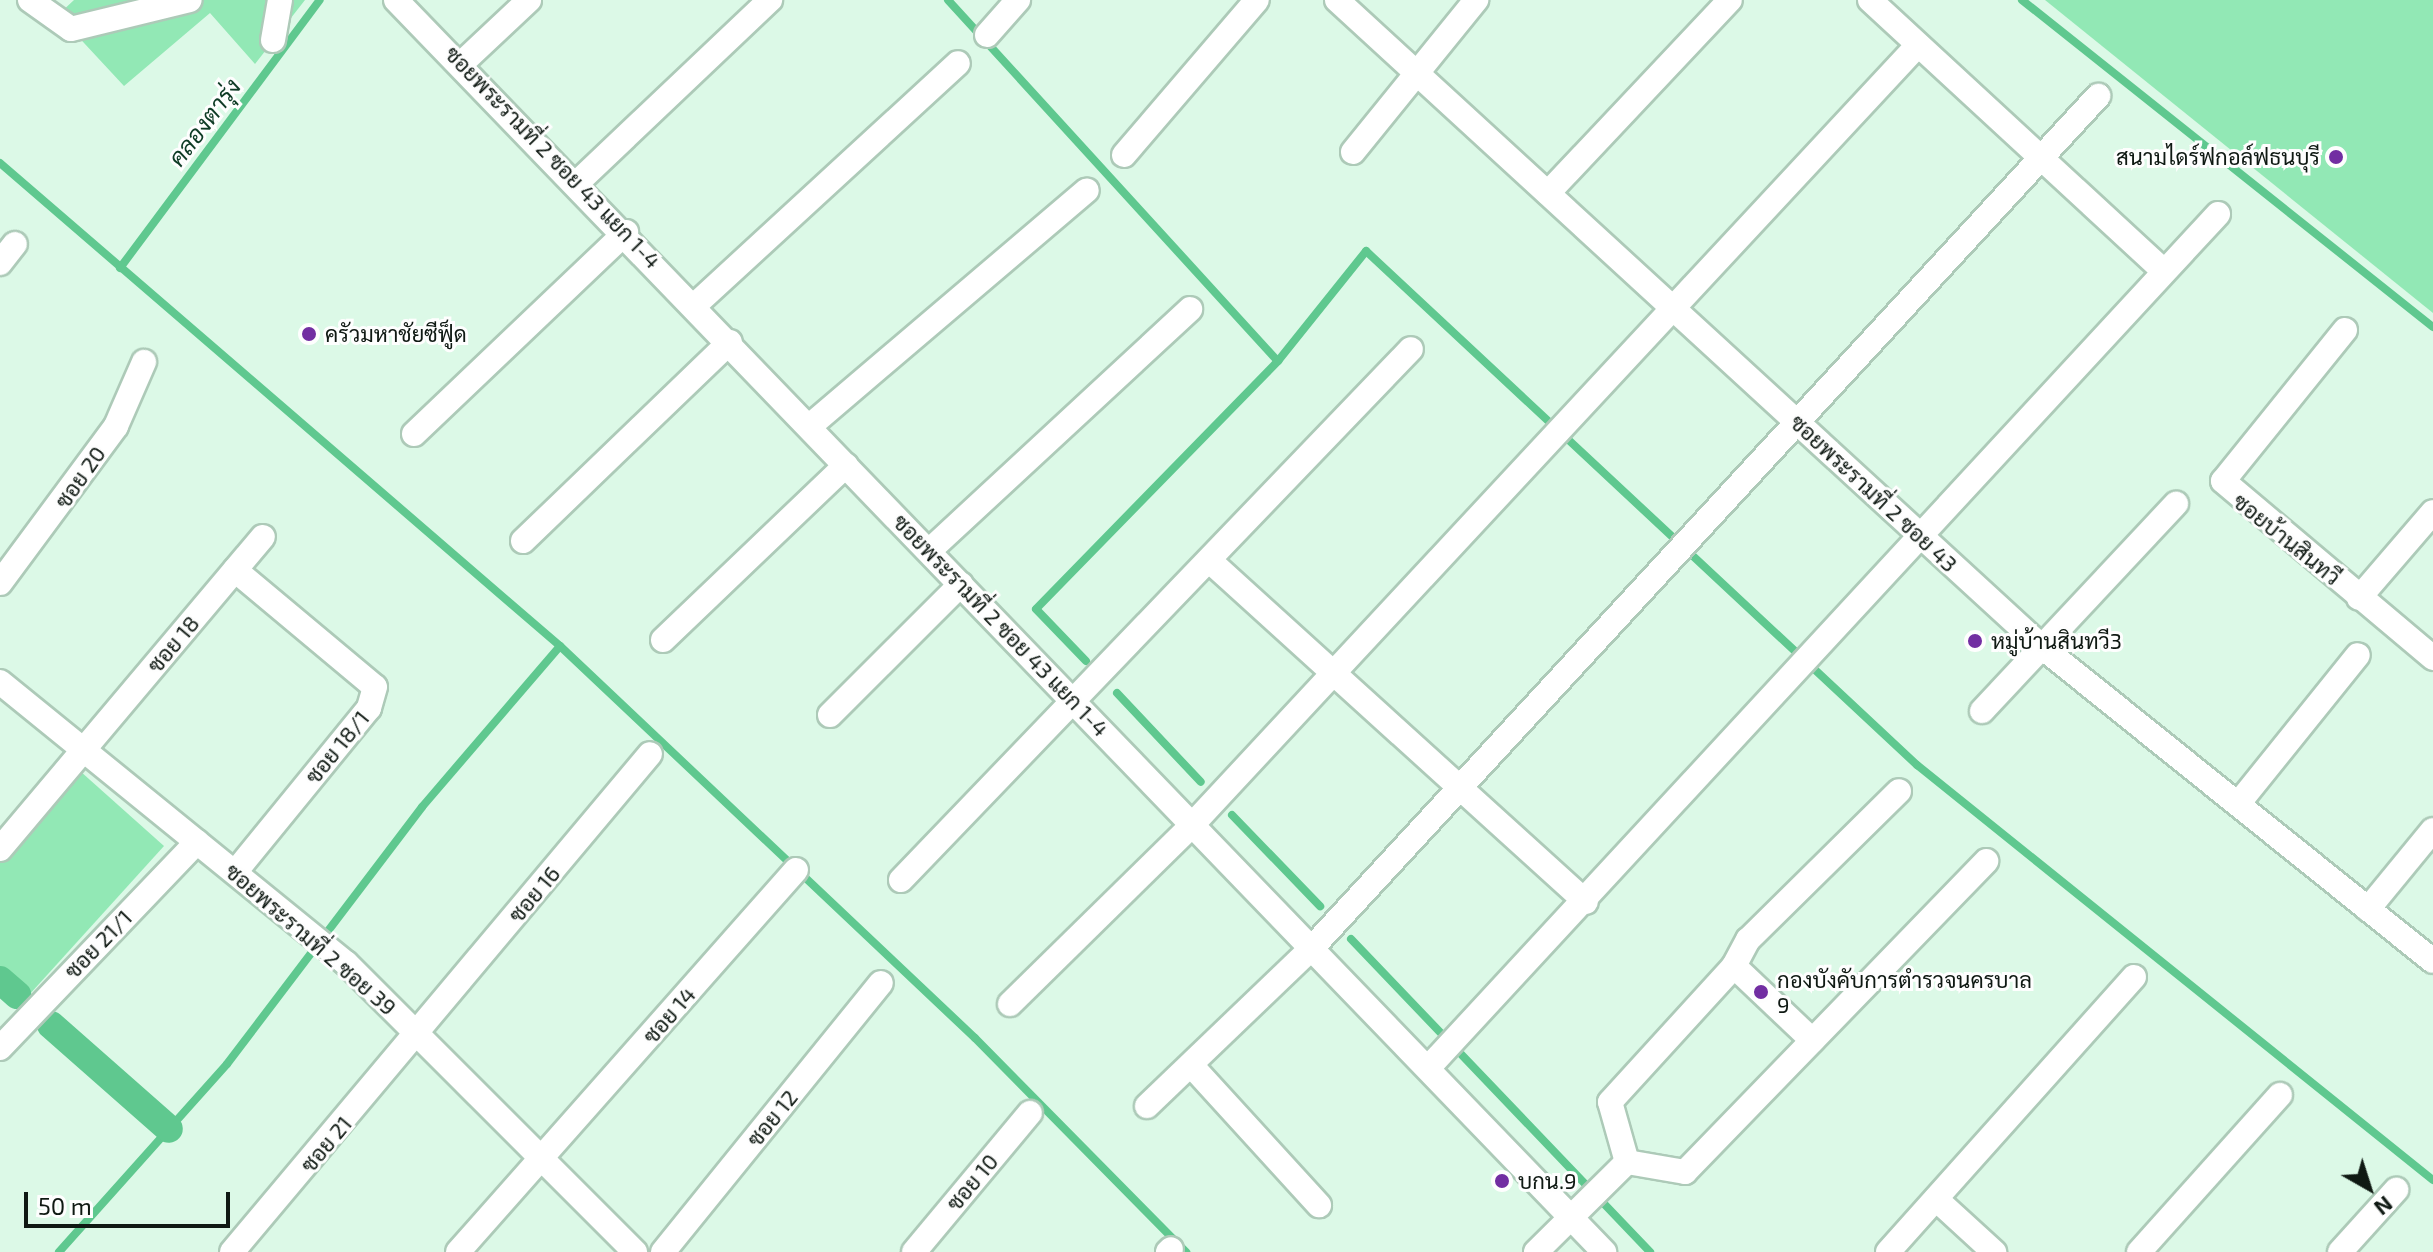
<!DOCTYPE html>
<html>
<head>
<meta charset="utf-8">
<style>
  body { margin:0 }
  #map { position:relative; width:2433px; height:1252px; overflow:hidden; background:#dcf9e7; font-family:"Exo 2",Sarabun,sans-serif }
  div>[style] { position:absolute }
  .green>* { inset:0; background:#92e8b5 }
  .stream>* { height:8px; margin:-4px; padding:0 4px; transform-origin:4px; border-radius:4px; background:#5fc88f }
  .canal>* { height:28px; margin:-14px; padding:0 14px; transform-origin:14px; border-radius:14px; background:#5fc88f }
  .roads { filter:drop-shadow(2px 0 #adcab8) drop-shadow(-2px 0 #adcab8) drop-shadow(0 2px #adcab8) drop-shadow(0 -2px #adcab8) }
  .minor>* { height:24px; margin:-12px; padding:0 12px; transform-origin:12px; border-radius:12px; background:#fff }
  .dots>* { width:22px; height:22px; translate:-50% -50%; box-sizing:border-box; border:4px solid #fefefe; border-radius:50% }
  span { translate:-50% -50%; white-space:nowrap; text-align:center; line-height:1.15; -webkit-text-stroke:6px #fefefe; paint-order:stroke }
  .street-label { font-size:22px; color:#0f1913 }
  .poi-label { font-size:22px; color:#0f1913 }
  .right { translate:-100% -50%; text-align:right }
  .left { translate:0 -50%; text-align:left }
  .water-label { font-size:24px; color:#0e3b25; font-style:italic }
  .north { position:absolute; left:2329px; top:1148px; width:80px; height:80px; -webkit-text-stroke:6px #fefefe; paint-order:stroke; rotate:141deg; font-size:22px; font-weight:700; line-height:32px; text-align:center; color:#0f1913 }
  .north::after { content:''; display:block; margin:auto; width:28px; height:36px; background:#0f1913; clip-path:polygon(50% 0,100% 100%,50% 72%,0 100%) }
  .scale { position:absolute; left:24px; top:1192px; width:206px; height:36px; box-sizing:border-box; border:4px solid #0f1913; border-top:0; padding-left:10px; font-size:24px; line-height:28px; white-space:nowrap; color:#0f1913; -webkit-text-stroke:6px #fefefe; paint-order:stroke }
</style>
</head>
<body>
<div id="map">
  <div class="green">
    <i style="clip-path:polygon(74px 0,305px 0,255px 64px,210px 13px,124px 86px,58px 15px)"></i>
    <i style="clip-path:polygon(2045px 0,2433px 0,2433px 313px)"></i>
    <i style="clip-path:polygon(80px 771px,164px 846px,29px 995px,0 969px,0 859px)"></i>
  </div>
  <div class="stream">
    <i style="left:948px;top:0;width:489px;rotate:47.6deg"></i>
    <i style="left:2022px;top:0;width:525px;rotate:38.51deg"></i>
    <i style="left:0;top:163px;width:740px;rotate:40.78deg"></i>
    <i style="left:560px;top:646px;width:571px;rotate:43.37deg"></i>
    <i style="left:975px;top:1038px;width:301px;rotate:45.4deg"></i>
    <i style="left:120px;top:268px;width:334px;rotate:-53.3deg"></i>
    <i style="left:1086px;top:661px;width:72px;rotate:-133.9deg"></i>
    <i style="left:1036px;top:609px;width:347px;rotate:-45.7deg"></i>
    <i style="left:1278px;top:361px;width:141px;rotate:-51.3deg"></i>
    <i style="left:1366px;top:251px;width:754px;rotate:43.01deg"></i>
    <i style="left:1917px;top:765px;width:662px;rotate:38.81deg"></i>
    <i style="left:1117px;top:693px;width:122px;rotate:46.7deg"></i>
    <i style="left:1232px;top:815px;width:127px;rotate:46deg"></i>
    <i style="left:1351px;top:939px;width:433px;rotate:46.3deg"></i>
    <i style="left:59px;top:1252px;width:252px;rotate:-48.2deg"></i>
    <i style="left:227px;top:1064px;width:323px;rotate:-52.8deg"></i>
    <i style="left:422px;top:807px;width:212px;rotate:-49.4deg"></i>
  </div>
  <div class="canal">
    <i style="left:0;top:980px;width:23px;rotate:41deg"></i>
    <i style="left:51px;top:1025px;width:157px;rotate:41.4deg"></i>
  </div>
  <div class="roads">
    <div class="minor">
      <i style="left:30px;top:0;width:50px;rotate:35.3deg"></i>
      <i style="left:71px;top:29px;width:122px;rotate:-13.7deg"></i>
      <i style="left:396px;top:0;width:1740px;rotate:46.02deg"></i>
      <i style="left:1337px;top:0;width:957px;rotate:42.54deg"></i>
      <i style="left:2042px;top:647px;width:501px;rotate:38.77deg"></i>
      <i style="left:1870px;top:0;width:398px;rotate:42.7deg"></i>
      <i style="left:987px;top:35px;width:47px;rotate:-48.5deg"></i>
      <i style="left:273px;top:40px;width:41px;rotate:-80.1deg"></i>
      <i style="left:462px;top:63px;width:92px;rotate:-43.2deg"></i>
      <i style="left:1353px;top:152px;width:196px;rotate:-51deg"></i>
      <i style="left:1124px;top:155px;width:204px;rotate:-49.4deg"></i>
      <i style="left:578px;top:182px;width:265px;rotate:-43.5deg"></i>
      <i style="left:1548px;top:193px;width:265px;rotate:-46.7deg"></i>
      <i style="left:0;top:263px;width:24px;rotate:-52deg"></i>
      <i style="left:695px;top:305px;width:357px;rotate:-42.6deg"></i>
      <i style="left:2345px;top:330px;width:194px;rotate:128.9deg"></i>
      <i style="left:2223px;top:481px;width:275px;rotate:40.1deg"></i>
      <i style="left:811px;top:425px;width:362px;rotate:-40.4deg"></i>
      <i style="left:414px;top:434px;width:293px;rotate:-43.6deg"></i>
      <i style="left:523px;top:541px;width:287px;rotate:-43.9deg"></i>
      <i style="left:929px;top:551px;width:356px;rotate:-42.8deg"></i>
      <i style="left:1211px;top:562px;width:506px;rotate:42.2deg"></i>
      <i style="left:235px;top:570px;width:182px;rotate:39.9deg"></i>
      <i style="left:375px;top:687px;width:22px;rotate:106deg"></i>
      <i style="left:369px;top:708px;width:210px;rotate:129.2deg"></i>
      <i style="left:0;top:583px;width:195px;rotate:-53.5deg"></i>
      <i style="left:116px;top:426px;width:70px;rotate:-66.4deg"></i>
      <i style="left:2359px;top:598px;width:113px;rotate:-49.3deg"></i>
      <i style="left:663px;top:640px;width:253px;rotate:-43.7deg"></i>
      <i style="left:0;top:682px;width:446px;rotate:39.1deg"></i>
      <i style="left:346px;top:963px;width:409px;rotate:45deg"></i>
      <i style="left:1982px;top:711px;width:284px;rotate:-46.9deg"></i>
      <i style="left:830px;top:715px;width:185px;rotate:-45deg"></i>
      <i style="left:2238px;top:804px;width:191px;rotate:-51.2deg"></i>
      <i style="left:0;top:849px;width:408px;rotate:-49.9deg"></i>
      <i style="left:901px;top:880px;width:736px;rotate:-46.16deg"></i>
      <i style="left:2368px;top:909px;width:102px;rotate:-50.6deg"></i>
      <i style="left:1734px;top:966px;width:108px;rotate:43.5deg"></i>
      <i style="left:1010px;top:1004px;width:257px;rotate:-44.5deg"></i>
      <i style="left:1193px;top:824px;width:1064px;rotate:-47.06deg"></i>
      <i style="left:0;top:1048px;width:285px;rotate:-46.3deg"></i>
      <i style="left:1191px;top:1065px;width:190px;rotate:47.6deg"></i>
      <i style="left:1429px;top:1067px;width:1162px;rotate:-47.23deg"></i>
      <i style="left:1147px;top:1106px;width:227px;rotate:-43.8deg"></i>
      <i style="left:1311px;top:949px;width:1161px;rotate:-47.3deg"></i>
      <i style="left:1627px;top:1162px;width:59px;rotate:9.8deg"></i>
      <i style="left:1685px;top:1172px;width:433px;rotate:-45.9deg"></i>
      <i style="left:1936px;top:1199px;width:79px;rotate:42.4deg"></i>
      <i style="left:232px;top:1252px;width:650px;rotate:-49.99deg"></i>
      <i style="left:458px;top:1252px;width:510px;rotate:-48.5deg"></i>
      <i style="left:663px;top:1252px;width:346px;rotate:-51deg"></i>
      <i style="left:914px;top:1252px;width:181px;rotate:-50.2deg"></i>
      <i style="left:1168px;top:1252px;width:4px;rotate:-45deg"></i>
      <i style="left:1536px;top:1252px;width:128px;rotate:-44.7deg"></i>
      <i style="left:1627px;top:1162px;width:62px;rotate:-105.8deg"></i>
      <i style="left:1610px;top:1102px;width:184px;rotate:-47.6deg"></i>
      <i style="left:1734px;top:966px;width:30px;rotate:-62deg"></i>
      <i style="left:1748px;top:940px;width:212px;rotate:-44.6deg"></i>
      <i style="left:1888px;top:1252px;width:369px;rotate:-48.2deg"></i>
      <i style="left:2139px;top:1252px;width:211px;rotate:-48.1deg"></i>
      <i style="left:2340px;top:1252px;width:84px;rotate:-47.9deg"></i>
    </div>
  </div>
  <div class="dots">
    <i style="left:2336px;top:157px;background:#722ea2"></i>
    <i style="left:309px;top:334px;background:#722ea2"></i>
    <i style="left:1975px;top:641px;background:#722ea2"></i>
    <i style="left:1761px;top:992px;background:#722ea2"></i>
    <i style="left:1502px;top:1181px;background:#722ea2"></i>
  </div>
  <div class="street-label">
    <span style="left:553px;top:157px;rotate:46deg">ซอยพระรามที่ 2 ซอย 43 แยก 1-4</span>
    <span style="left:80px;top:477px;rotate:-55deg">ซอย 20</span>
    <span style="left:1874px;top:493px;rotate:43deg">ซอยพระรามที่ 2 ซอย 43</span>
    <span style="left:2287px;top:539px;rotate:39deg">ซอยบ้านสินทวี</span>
    <span style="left:1001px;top:625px;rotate:46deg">ซอยพระรามที่ 2 ซอย 43 แยก 1-4</span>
    <span style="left:173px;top:644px;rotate:-50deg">ซอย 18</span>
    <span style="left:337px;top:747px;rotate:-51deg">ซอย 18/1</span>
    <span style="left:534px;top:894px;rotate:-50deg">ซอย 16</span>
    <span style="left:311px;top:939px;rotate:41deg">ซอยพระรามที่ 2 ซอย 39</span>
    <span style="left:98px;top:944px;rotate:-46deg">ซอย 21/1</span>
    <span style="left:669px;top:1015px;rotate:-49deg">ซอย 14</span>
    <span style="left:772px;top:1118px;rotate:-51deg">ซอย 12</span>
    <span style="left:326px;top:1144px;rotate:-50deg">ซอย 21</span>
    <span style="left:972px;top:1182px;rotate:-50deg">ซอย 10</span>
  </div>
  <div class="poi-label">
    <span class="right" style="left:2320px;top:157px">สนามไดร์ฟกอล์ฟธนบุรี</span>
    <span class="left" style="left:325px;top:334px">ครัวมหาชัยซีฟู็ด</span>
    <span class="left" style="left:1991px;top:641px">หมู่บ้านสินทวี3</span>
    <span class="left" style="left:1777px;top:992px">กองบังคับการตำรวจนครบาล<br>9</span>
    <span class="left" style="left:1518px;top:1181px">บกน.9</span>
  </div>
  <div class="water-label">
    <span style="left:204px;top:122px;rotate:-53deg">คลองตารุ่ง</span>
  </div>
  <div class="north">N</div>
  <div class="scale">50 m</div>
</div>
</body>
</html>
